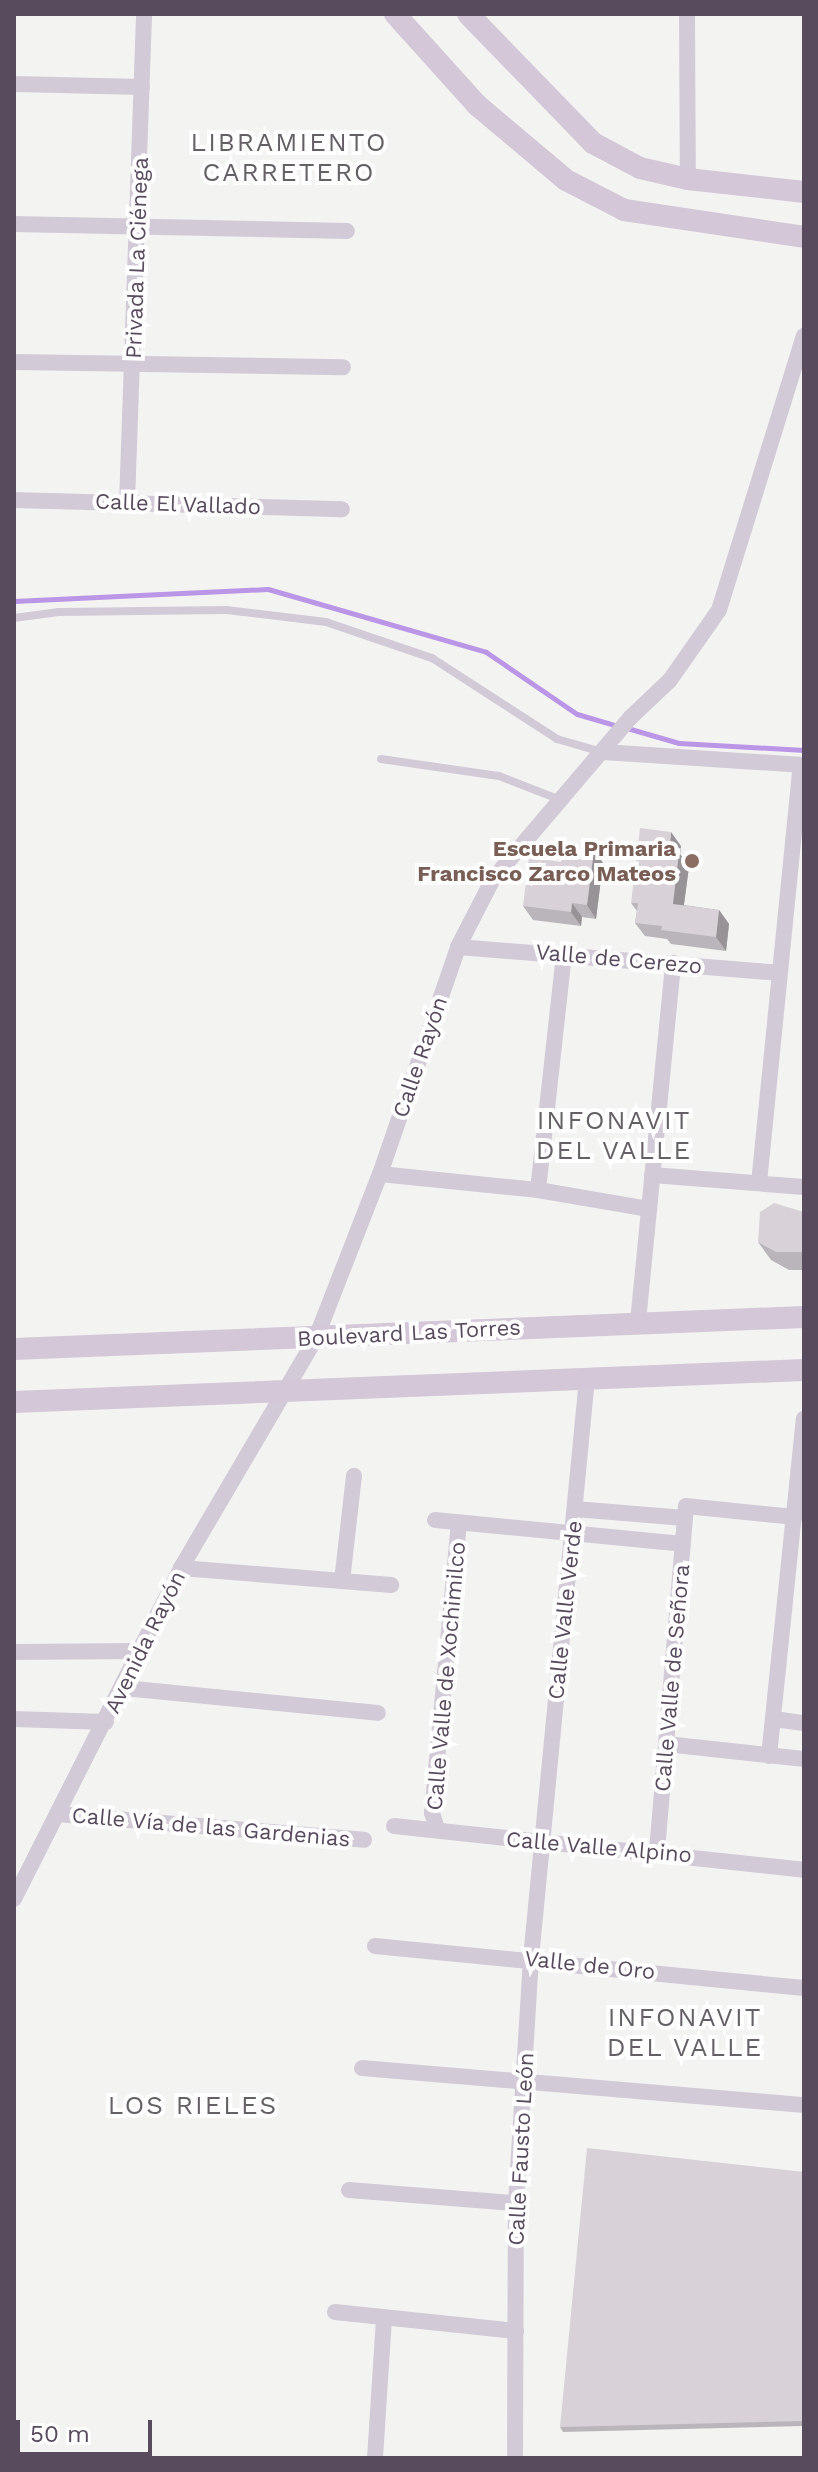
<!DOCTYPE html>
<html>
<head>
<meta charset="utf-8">
<style>
  body { margin:0 }
  #map { position:relative; width:818px; height:2472px; overflow:hidden; background:#f3f4f2; font-family:"Work Sans",sans-serif }
  div>[style] { position:absolute }
  .stream>* { height:5px; margin:-2.5px; padding:0 2.5px; transform-origin:2.5px; border-radius:2.5px; background:#bb96e6 }
  .lane>* { height:8px; margin:-4px; padding:0 4px; transform-origin:4px; border-radius:4px; background:#d3cad8 }
  .street>* { height:16px; margin:-8px; padding:0 8px; transform-origin:8px; border-radius:8px; background:#d3cad8 }
  .secondary>* { height:22px; margin:-11px; padding:0 11px; transform-origin:11px; border-radius:11px; background:#d4c7d8 }
  .wall>* { inset:0; background:#bab5ba }
  .shaded-wall>* { inset:0; background:#979397 }
  .building>* { inset:0; background:#d8d2d8 }
  .dots>* { width:22px; height:22px; translate:-50% -50%; box-sizing:border-box; border:4px solid #fff; border-radius:50% }
  span { translate:-50% -50%; white-space:nowrap; text-align:center; line-height:1.15; -webkit-text-stroke:8px #fff; paint-order:stroke }
  .street-label { font-size:22px; color:#594b5e }
  .education-label { font-size:22px; color:#785e54; font-weight:700 }
  .right { translate:-100% -50%; text-align:right }
  .quarter-label { font-size:26px; color:#655f66; letter-spacing:2px }
  .frame { position:absolute; inset:0; border:16px solid #594b5e; pointer-events:none }
  .scale { position:absolute; left:16px; top:2420px; width:136px; height:36px; box-sizing:border-box; border:4px solid #594b5e; border-top:0; padding-left:10px; font-size:24px; line-height:28px; white-space:nowrap; color:#594b5e; -webkit-text-stroke:6px #fff; paint-order:stroke }
</style>
</head>
<body>
<div id="map">
  <div class="stream">
    <i style="left:14px;top:601px;width:254px;rotate:-2.7deg"></i>
    <i style="left:268px;top:589px;width:227px;rotate:16.1deg"></i>
    <i style="left:486px;top:652px;width:110px;rotate:34.3deg"></i>
    <i style="left:577px;top:714px;width:43px;rotate:16.3deg"></i>
    <i style="left:627px;top:728px;width:54px;rotate:16.1deg"></i>
    <i style="left:679px;top:743px;width:125px;rotate:3.2deg"></i>
  </div>
  <div class="lane">
    <i style="left:14px;top:618px;width:45px;rotate:-7.6deg"></i>
    <i style="left:59px;top:612px;width:167px;rotate:-0.7deg"></i>
    <i style="left:226px;top:610px;width:101px;rotate:6.8deg"></i>
    <i style="left:326px;top:622px;width:112px;rotate:18.8deg"></i>
    <i style="left:432px;top:658px;width:149px;rotate:32.9deg"></i>
    <i style="left:557px;top:739px;width:47px;rotate:16.1deg"></i>
    <i style="left:381px;top:759px;width:119px;rotate:8.2deg"></i>
    <i style="left:499px;top:776px;width:63px;rotate:21.3deg"></i>
  </div>
  <div class="street">
    <i style="left:687px;top:14px;width:165px;rotate:89.7deg"></i>
    <i style="left:14px;top:84px;width:128px;rotate:1.3deg"></i>
    <i style="left:14px;top:224px;width:333px;rotate:1.2deg"></i>
    <i style="left:14px;top:362px;width:329px;rotate:0.9deg"></i>
    <i style="left:14px;top:500px;width:328px;rotate:1.6deg"></i>
    <i style="left:127px;top:503px;width:489px;rotate:-88deg"></i>
    <i style="left:603px;top:752px;width:201px;rotate:3.7deg"></i>
    <i style="left:458px;top:947px;width:322px;rotate:4.6deg"></i>
    <i style="left:380px;top:1174px;width:159px;rotate:5.8deg"></i>
    <i style="left:538px;top:1190px;width:113px;rotate:9.7deg"></i>
    <i style="left:652px;top:1175px;width:152px;rotate:4.5deg"></i>
    <i style="left:759px;top:1183px;width:420px;rotate:-84.3deg"></i>
    <i style="left:538px;top:1190px;width:238px;rotate:-83.7deg"></i>
    <i style="left:638px;top:1322px;width:361px;rotate:-84.4deg"></i>
    <i style="left:575px;top:1509px;width:110px;rotate:4.7deg"></i>
    <i style="left:435px;top:1520px;width:249px;rotate:5.5deg"></i>
    <i style="left:181px;top:1568px;width:211px;rotate:4.6deg"></i>
    <i style="left:342px;top:1581px;width:106px;rotate:-83.5deg"></i>
    <i style="left:14px;top:1652px;width:127px;rotate:-0.5deg"></i>
    <i style="left:124px;top:1688px;width:255px;rotate:5.6deg"></i>
    <i style="left:14px;top:1719px;width:92px;rotate:1.9deg"></i>
    <i style="left:774px;top:1719px;width:30px;rotate:8deg"></i>
    <i style="left:666px;top:1744px;width:139px;rotate:6.2deg"></i>
    <i style="left:769px;top:1756px;width:339px;rotate:-84.1deg"></i>
    <i style="left:57px;top:1814px;width:308px;rotate:4.8deg"></i>
    <i style="left:394px;top:1826px;width:412px;rotate:6.1deg"></i>
    <i style="left:437px;top:1829px;width:17px;rotate:-107deg"></i>
    <i style="left:432px;top:1813px;width:291px;rotate:-84.7deg"></i>
    <i style="left:657px;top:1851px;width:346px;rotate:-85.2deg"></i>
    <i style="left:686px;top:1506px;width:109px;rotate:5.8deg"></i>
    <i style="left:14px;top:1899px;width:371px;rotate:-63.2deg"></i>
    <i style="left:181px;top:1568px;width:267px;rotate:-59.6deg"></i>
    <i style="left:316px;top:1338px;width:176px;rotate:-68.7deg"></i>
    <i style="left:380px;top:1174px;width:240px;rotate:-71deg"></i>
    <i style="left:458px;top:947px;width:76px;rotate:-62.8deg"></i>
    <i style="left:493px;top:879px;width:211px;rotate:-49.6deg"></i>
    <i style="left:630px;top:718px;width:55px;rotate:-43.5deg"></i>
    <i style="left:670px;top:680px;width:85px;rotate:-55deg"></i>
    <i style="left:719px;top:610px;width:287px;rotate:-72.8deg"></i>
    <i style="left:375px;top:1946px;width:431px;rotate:5.6deg"></i>
    <i style="left:362px;top:2068px;width:444px;rotate:4.8deg"></i>
    <i style="left:349px;top:2190px;width:168px;rotate:4.5deg"></i>
    <i style="left:335px;top:2312px;width:182px;rotate:6deg"></i>
    <i style="left:375px;top:2458px;width:141px;rotate:-86.3deg"></i>
    <i style="left:515px;top:2458px;width:255px;rotate:-89.8deg"></i>
    <i style="left:516px;top:2203px;width:245px;rotate:-86.5deg"></i>
    <i style="left:531px;top:1958px;width:582px;rotate:-84.48deg"></i>
  </div>
  <div class="secondary">
    <i style="left:395px;top:14px;width:122px;rotate:48deg"></i>
    <i style="left:477px;top:105px;width:116px;rotate:40.1deg"></i>
    <i style="left:566px;top:180px;width:65px;rotate:27.3deg"></i>
    <i style="left:624px;top:210px;width:182px;rotate:8.5deg"></i>
    <i style="left:468px;top:14px;width:180px;rotate:45.9deg"></i>
    <i style="left:593px;top:143px;width:53px;rotate:28deg"></i>
    <i style="left:640px;top:168px;width:49px;rotate:12.9deg"></i>
    <i style="left:688px;top:179px;width:117px;rotate:6.4deg"></i>
    <i style="left:14px;top:1349px;width:791px;rotate:-2.32deg"></i>
    <i style="left:14px;top:1402px;width:791px;rotate:-2.32deg"></i>
  </div>
  <div class="wall">
    <i style="clip-path:polygon(681px 846px,680px 854px,689px 867px,684px 905px,719px 910px,729px 924px,726px 951px,671px 944px,667px 939px,645px 936px,635px 923px,637px 911px,631px 903px)"></i>
    <i style="clip-path:polygon(594px 850px,603px 863px,596px 919px,582px 917px,581px 926px,533px 920px,523px 906px,561px 862px)"></i>
    <i style="clip-path:polygon(804px 1212px,804px 1270px,789px 1270px,771px 1260px,758px 1242px)"></i>
    <i style="clip-path:polygon(804px 2172px,804px 2426px,563px 2432px,560px 2427px)"></i>
  </div>
  <div class="shaded-wall">
    <i style="clip-path:polygon(671px 832px,681px 846px,680px 854px,689px 867px,682px 918px,673px 904px,669px 852px)"></i>
    <i style="clip-path:polygon(594px 850px,603px 863px,596px 919px,587px 905px)"></i>
    <i style="clip-path:polygon(572px 903px,582px 917px,581px 926px,571px 912px)"></i>
    <i style="clip-path:polygon(719px 910px,729px 924px,726px 951px,716px 937px)"></i>
  </div>
  <div class="building">
    <i style="clip-path:polygon(640px 828px,671px 832px,669px 852px,679px 853px,673px 904px,719px 910px,716px 937px,661px 930px,662px 926px,635px 923px,638px 903px,631px 903px)"></i>
    <i style="clip-path:polygon(563px 845px,594px 850px,587px 905px,572px 903px,571px 912px,523px 906px,529px 857px,561px 862px)"></i>
    <i style="clip-path:polygon(774px 1203px,804px 1212px,804px 1252px,776px 1252px,758px 1242px,760px 1212px)"></i>
    <i style="clip-path:polygon(587px 2148px,804px 2172px,804px 2421px,560px 2427px)"></i>
  </div>
  <div class="dots">
    <i style="left:692px;top:861px;background:#8d6e63"></i>
  </div>
  <div class="street-label">
    <span style="left:137px;top:258px;rotate:-88deg">Privada La Ciénega</span>
    <span style="left:178px;top:504px;rotate:2deg">Calle El Vallado</span>
    <span style="left:619px;top:959px;rotate:5deg">Valle de Cerezo</span>
    <span style="left:420px;top:1057px;rotate:-71deg">Calle Rayón</span>
    <span style="left:409px;top:1333px;rotate:-3deg">Boulevard Las Torres</span>
    <span style="left:565px;top:1610px;rotate:-84deg">Calle Valle Verde</span>
    <span style="left:145px;top:1642px;rotate:-64deg">Avenida Rayón</span>
    <span style="left:446px;top:1676px;rotate:-85deg">Calle Valle de Xochimilco</span>
    <span style="left:672px;top:1678px;rotate:-85deg">Calle Valle de Señora</span>
    <span style="left:211px;top:1827px;rotate:5deg">Calle Vía de las Gardenias</span>
    <span style="left:599px;top:1847px;rotate:5deg">Calle Valle Alpino</span>
    <span style="left:590px;top:1965px;rotate:6deg">Valle de Oro</span>
    <span style="left:521px;top:2149px;rotate:-87deg">Calle Fausto León</span>
  </div>
  <div class="education-label">
    <span class="right" style="left:676px;top:861px">Escuela Primaria<br>Francisco Zarco Mateos</span>
  </div>
  <div class="quarter-label">
    <span style="left:289px;top:158px">LIBRAMIENTO<br>CARRETERO</span>
    <span style="left:614px;top:1136px">INFONAVIT<br>DEL VALLE</span>
    <span style="left:685px;top:2033px">INFONAVIT<br>DEL VALLE</span>
    <span style="left:193px;top:2106px">LOS RIELES</span>
  </div>
  <div class="frame"></div>
  <div class="scale">50 m</div>
</div>
</body>
</html>
